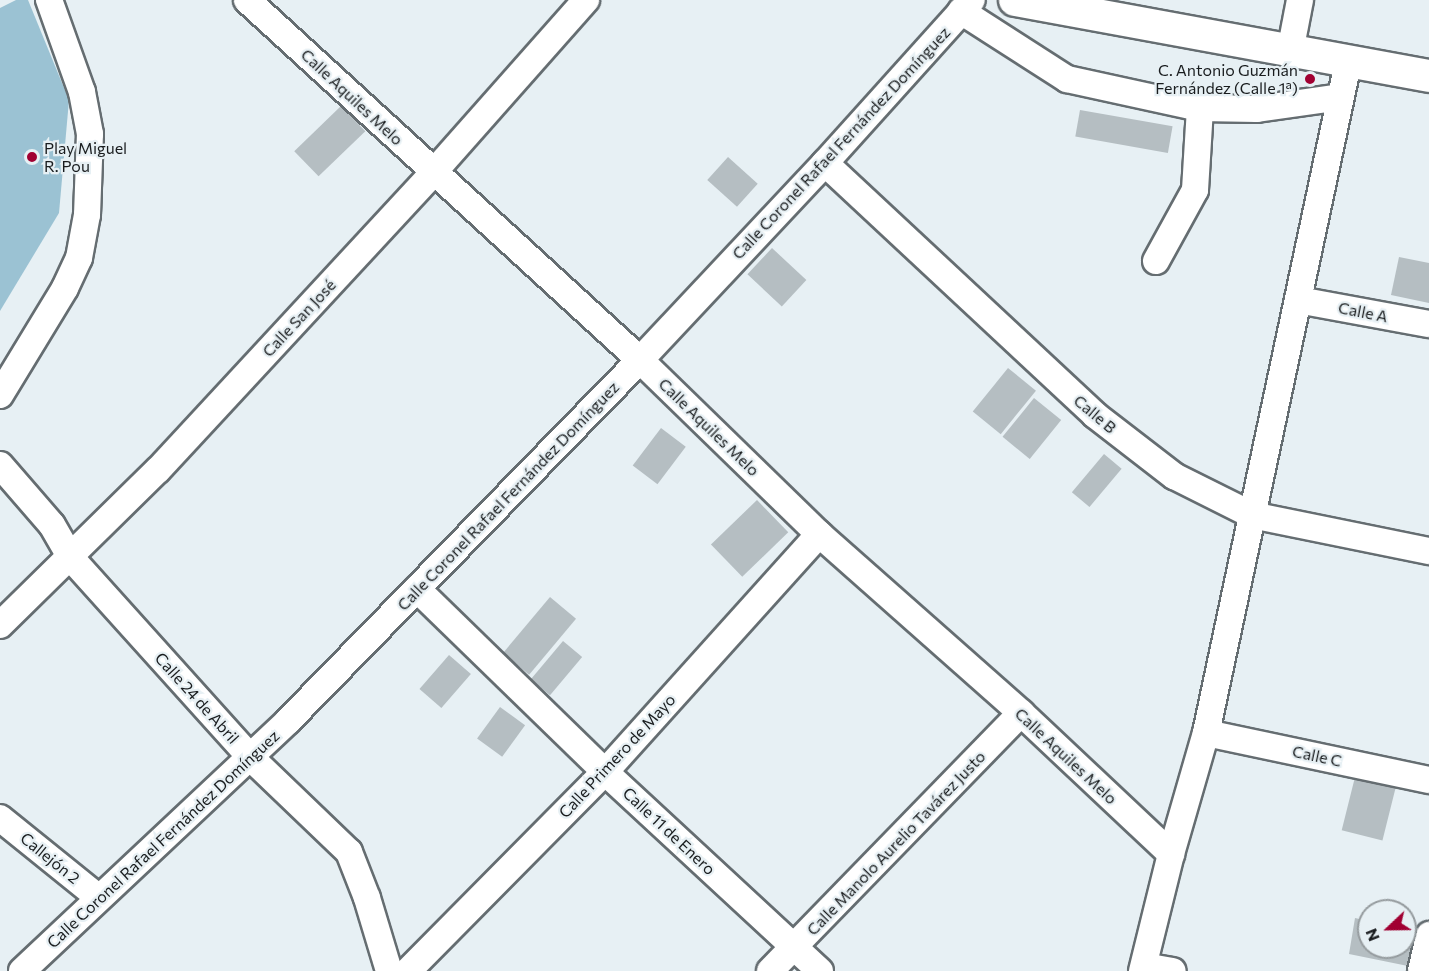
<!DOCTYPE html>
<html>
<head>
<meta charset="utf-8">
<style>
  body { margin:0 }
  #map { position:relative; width:1429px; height:971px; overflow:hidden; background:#e7f0f4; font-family:Commissioner,sans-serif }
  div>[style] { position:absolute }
  .green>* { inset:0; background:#9bc2d3 }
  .building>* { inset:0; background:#b5bec2; transform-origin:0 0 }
  .roads { filter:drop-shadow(2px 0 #656d71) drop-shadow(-2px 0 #656d71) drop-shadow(0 2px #656d71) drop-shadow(0 -2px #656d71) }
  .minor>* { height:26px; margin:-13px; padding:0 13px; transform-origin:13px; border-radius:13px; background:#fff }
  .major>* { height:32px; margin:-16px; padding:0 16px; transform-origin:16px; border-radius:16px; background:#fff }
  .dots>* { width:16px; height:16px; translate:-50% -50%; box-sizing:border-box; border:3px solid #e7f0f4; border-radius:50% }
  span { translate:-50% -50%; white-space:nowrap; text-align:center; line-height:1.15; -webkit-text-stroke:4.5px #e7f0f4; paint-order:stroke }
  .poi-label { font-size:16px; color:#191c1e }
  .right { translate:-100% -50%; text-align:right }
  .left { translate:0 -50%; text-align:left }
  .street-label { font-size:16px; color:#191c1e }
  .north { position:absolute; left:1357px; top:899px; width:60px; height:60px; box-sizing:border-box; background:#e7f0f4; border:2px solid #959b9e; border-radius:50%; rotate:248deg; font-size:16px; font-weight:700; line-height:24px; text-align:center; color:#191c1e }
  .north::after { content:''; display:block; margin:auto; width:21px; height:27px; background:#a10032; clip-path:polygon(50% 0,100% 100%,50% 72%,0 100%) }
</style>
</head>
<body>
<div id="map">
  <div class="green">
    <i style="clip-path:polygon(16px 0,28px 0,69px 100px,59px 213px,0 311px,0 8px)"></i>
  </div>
  <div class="building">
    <i style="left:341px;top:106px;width:35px;height:65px;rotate:46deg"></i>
    <i style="left:1080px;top:110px;width:94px;height:27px;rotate:10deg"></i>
    <i style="left:728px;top:157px;width:40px;height:31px;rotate:42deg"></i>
    <i style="left:772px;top:248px;width:47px;height:36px;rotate:43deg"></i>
    <i style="clip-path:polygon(1399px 257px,1429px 263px,1429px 303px,1391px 295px)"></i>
    <i style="left:1008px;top:368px;width:36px;height:56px;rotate:39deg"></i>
    <i style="left:1034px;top:398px;width:35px;height:50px;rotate:39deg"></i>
    <i style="left:661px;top:428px;width:31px;height:47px;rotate:37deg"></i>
    <i style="left:1104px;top:454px;width:23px;height:50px;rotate:40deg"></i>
    <i style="left:757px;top:500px;width:45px;height:64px;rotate:46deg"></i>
    <i style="left:550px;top:597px;width:34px;height:73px;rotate:40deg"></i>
    <i style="left:563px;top:641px;width:25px;height:50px;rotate:40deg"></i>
    <i style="left:449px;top:655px;width:29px;height:45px;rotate:41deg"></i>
    <i style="left:500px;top:707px;width:31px;height:39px;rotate:36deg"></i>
    <i style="left:1355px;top:777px;width:42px;height:55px;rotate:14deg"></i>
    <i style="clip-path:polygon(1355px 918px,1369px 921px,1369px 947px,1405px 947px,1405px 928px,1415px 930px,1408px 966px,1349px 954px)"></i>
  </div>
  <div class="roads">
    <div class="minor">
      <i style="left:247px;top:0;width:533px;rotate:42.49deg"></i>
      <i style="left:640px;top:360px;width:250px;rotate:44.2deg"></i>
      <i style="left:819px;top:534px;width:270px;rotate:41.5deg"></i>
      <i style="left:1021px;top:713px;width:206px;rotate:43.2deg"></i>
      <i style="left:961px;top:11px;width:126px;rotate:32.7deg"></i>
      <i style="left:1067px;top:79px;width:136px;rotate:12.3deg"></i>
      <i style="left:1200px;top:108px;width:57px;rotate:1deg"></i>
      <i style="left:1257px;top:109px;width:84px;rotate:-8.2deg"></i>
      <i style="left:1290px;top:52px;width:53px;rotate:-79.1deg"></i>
      <i style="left:825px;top:163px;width:369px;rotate:43deg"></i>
      <i style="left:1095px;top:415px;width:100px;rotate:37.7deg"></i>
      <i style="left:1174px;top:476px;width:87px;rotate:26.6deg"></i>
      <i style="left:1252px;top:515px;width:181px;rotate:11.5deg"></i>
      <i style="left:1156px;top:261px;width:81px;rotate:-61.2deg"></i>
      <i style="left:1195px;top:190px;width:82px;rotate:-86.5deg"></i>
      <i style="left:1298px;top:300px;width:133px;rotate:10.4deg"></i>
      <i style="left:0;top:395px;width:125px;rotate:-58.7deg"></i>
      <i style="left:65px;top:288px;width:33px;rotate:-65deg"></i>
      <i style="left:79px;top:258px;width:44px;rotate:-79.5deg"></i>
      <i style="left:87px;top:215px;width:81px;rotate:-87.9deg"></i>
      <i style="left:90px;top:134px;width:43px;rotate:-100.8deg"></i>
      <i style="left:82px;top:92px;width:98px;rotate:-109.7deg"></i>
      <i style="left:0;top:465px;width:79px;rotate:49.1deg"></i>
      <i style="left:52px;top:525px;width:38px;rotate:60deg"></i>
      <i style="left:71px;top:558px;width:268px;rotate:48deg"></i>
      <i style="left:250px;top:757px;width:137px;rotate:43.8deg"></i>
      <i style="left:349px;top:852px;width:49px;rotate:68.6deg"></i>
      <i style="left:367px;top:898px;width:76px;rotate:73.2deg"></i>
      <i style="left:417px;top:589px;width:262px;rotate:44.2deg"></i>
      <i style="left:605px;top:772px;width:293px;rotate:42.8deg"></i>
      <i style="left:0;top:625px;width:221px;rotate:-44.5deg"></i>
      <i style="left:158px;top:470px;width:405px;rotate:-47.2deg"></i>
      <i style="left:433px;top:173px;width:231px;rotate:-48.5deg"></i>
      <i style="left:1206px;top:733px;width:228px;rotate:11.9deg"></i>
      <i style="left:0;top:818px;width:127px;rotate:38.9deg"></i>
      <i style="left:1144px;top:966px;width:29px;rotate:10deg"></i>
      <i style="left:22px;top:971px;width:365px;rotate:-43.2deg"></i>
      <i style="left:288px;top:721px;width:504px;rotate:-45.72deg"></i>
      <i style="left:640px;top:360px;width:270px;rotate:-46.8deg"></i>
      <i style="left:825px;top:163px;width:219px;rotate:-48deg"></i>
      <i style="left:408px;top:971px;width:280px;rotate:-45.3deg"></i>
      <i style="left:605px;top:772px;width:320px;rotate:-48deg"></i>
      <i style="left:770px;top:971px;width:360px;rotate:-45.8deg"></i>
      <i style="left:1142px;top:971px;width:121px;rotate:-76.1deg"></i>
      <i style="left:1171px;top:854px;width:126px;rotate:-73.9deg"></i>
      <i style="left:1206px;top:733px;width:685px;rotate:-78.03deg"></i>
      <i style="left:1421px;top:971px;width:37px;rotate:-77deg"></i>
    </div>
    <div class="major">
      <i style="left:1015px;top:0;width:421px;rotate:10.4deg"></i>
    </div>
  </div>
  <div class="dots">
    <i style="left:1310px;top:79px;background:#a10032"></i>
    <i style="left:32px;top:157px;background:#a10032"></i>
  </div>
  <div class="poi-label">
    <span class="right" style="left:1298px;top:79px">C. Antonio Guzmán<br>Fernández (Calle 1ª)</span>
    <span class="left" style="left:44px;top:157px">Play Miguel<br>R. Pou</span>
  </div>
  <div class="street-label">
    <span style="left:352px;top:97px;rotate:43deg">Calle Aquiles Melo</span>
    <span style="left:841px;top:143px;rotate:-47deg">Calle Coronel Rafael Fernández Domínguez</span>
    <span style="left:1363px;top:312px;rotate:11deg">Calle A</span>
    <span style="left:299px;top:318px;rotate:-47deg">Calle San José</span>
    <span style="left:1095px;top:414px;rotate:40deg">Calle B</span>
    <span style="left:709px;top:427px;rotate:44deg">Calle Aquiles Melo</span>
    <span style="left:508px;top:496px;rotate:-46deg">Calle Coronel Rafael Fernández Domínguez</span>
    <span style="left:197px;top:698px;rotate:48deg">Calle 24 de Abril</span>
    <span style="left:617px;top:756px;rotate:-47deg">Calle Primero de Mayo</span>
    <span style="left:1066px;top:756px;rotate:43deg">Calle Aquiles Melo</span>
    <span style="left:1317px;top:756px;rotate:12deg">Calle C</span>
    <span style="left:669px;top:831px;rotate:43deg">Calle 11 de Enero</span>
    <span style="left:163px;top:839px;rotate:-43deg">Calle Coronel Rafael Fernández Domínguez</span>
    <span style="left:896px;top:843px;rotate:-46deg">Calle Manolo Aurelio Tavárez Justo</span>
    <span style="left:50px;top:858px;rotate:39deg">Callejón 2</span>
  </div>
  <div class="north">N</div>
</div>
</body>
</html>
